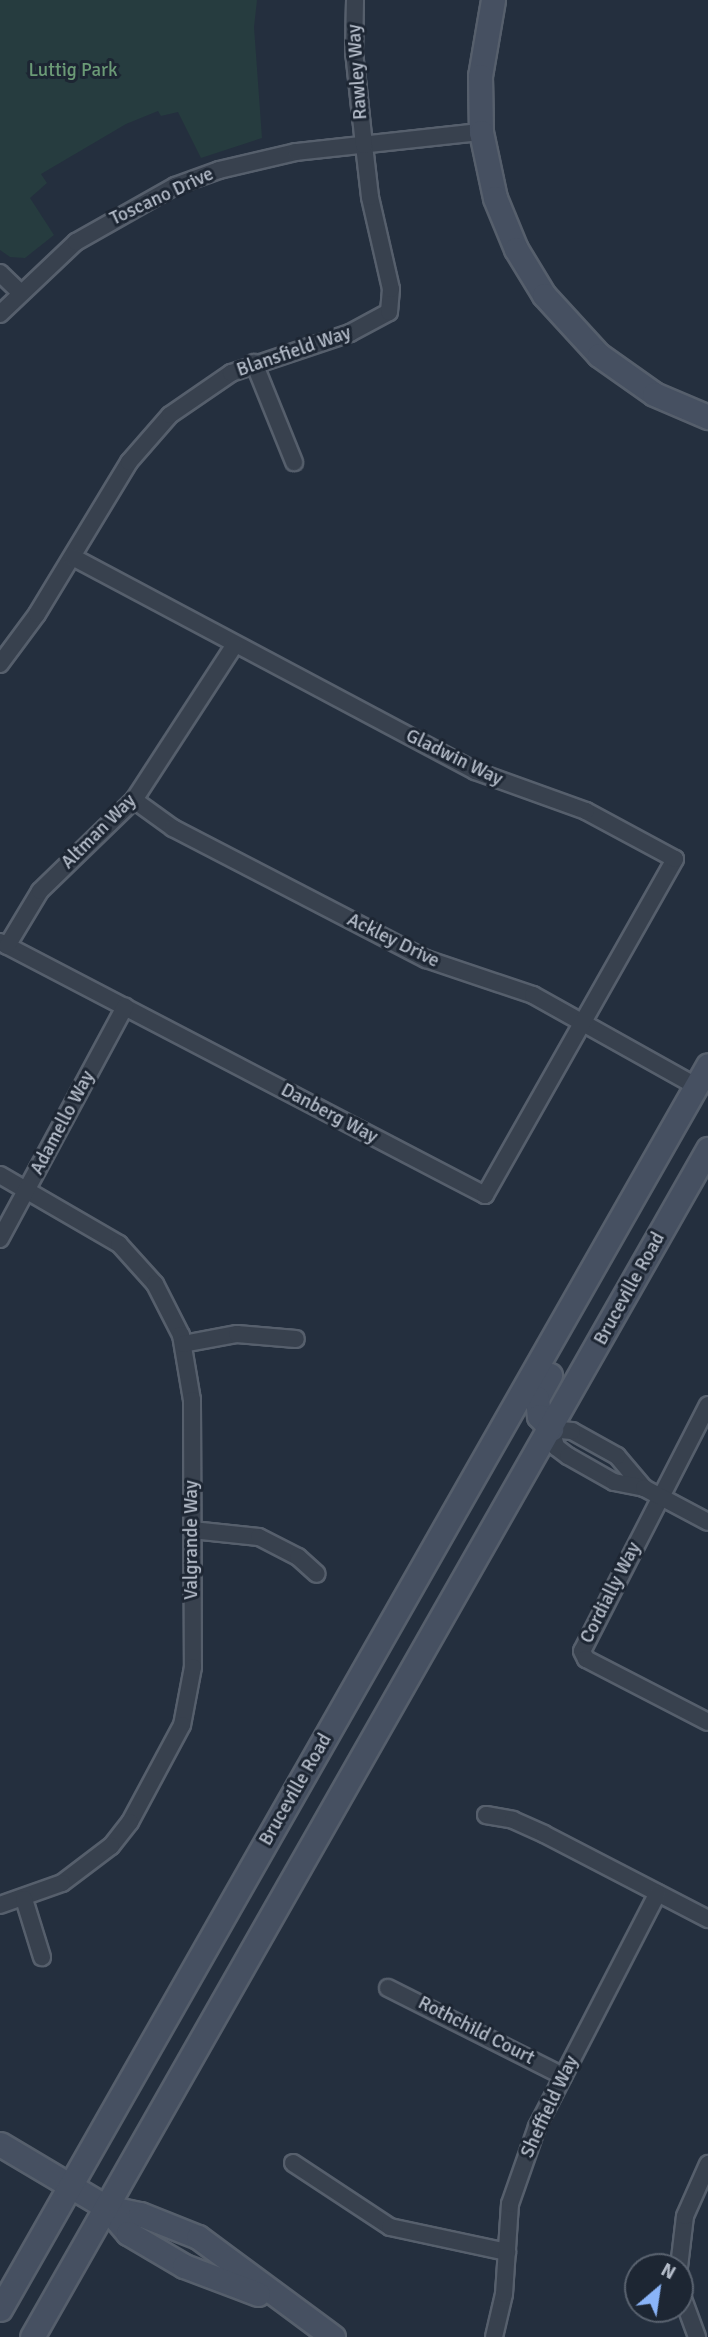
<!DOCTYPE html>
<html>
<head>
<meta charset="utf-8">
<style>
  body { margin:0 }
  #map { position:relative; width:708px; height:2337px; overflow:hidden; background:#242f3e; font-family:Signika,sans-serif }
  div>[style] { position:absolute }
  .green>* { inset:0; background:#263c3f }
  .roads { filter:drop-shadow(2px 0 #565f6c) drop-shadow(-2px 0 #565f6c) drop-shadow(0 2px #565f6c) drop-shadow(0 -2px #565f6c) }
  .street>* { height:16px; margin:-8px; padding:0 8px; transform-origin:8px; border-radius:8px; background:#38414e }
  .secondary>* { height:23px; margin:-11.5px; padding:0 11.5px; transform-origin:11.5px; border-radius:11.5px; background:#465061 }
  span { translate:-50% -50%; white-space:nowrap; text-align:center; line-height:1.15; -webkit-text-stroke:6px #1d2633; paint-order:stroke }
  .park-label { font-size:19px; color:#6b9a76 }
  .street-label { font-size:19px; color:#b4bcc9 }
  .north { position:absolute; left:624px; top:2253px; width:70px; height:70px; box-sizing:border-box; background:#1d2633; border:2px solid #59626f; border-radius:50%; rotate:29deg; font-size:19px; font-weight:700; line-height:28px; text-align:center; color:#b4bcc9 }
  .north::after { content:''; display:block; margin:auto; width:24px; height:32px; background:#8ab4f8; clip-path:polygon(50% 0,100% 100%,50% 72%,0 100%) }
</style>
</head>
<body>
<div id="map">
  <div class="green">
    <i style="clip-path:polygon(0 0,257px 0,254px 27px,262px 138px,201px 158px,178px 112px,161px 116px,158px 111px,126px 124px,41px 174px,47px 183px,30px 198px,54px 235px,25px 258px,10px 257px,0 250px)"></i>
  </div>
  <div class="roads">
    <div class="street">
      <i style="left:0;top:273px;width:28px;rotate:44deg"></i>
      <i style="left:0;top:314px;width:105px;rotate:-43.5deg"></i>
      <i style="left:76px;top:242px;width:114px;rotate:-29.5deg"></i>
      <i style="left:175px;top:186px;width:47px;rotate:-20deg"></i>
      <i style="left:219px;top:170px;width:79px;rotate:-13.2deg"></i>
      <i style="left:296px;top:152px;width:186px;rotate:-6.2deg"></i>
      <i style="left:254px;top:363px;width:107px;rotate:68deg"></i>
      <i style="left:0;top:664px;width:62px;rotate:-53.5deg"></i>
      <i style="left:37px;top:614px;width:178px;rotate:-58.8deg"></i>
      <i style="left:129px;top:462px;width:62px;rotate:-48.9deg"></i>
      <i style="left:170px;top:415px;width:74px;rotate:-34.5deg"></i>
      <i style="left:231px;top:373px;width:126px;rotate:-18.6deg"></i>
      <i style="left:350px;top:333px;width:44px;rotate:-28.3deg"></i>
      <i style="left:389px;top:312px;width:23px;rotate:-85deg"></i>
      <i style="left:391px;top:289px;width:94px;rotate:-102.9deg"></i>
      <i style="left:370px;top:197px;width:52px;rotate:-96.6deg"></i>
      <i style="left:364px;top:145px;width:94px;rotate:-96.1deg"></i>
      <i style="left:354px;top:52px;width:52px;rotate:-88.9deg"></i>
      <i style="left:134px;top:800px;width:48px;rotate:35.7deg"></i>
      <i style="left:173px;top:828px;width:285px;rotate:27.4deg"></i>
      <i style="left:426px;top:959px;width:113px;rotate:18.6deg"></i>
      <i style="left:533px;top:995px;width:187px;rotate:29.2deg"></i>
      <i style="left:0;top:942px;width:547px;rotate:27.55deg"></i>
      <i style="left:485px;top:1195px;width:386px;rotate:-60.5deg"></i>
      <i style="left:675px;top:859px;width:101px;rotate:-151.7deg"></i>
      <i style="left:586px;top:811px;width:118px;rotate:-160.2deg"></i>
      <i style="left:475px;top:771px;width:456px;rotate:-152deg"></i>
      <i style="left:7px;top:946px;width:64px;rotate:-59deg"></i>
      <i style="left:40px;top:891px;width:131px;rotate:-44.1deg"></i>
      <i style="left:134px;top:800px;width:184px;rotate:-57deg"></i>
      <i style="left:0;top:1175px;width:138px;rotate:30.1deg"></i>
      <i style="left:119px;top:1244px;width:54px;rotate:48deg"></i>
      <i style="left:155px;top:1284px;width:57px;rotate:63deg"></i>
      <i style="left:181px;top:1335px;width:66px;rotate:80.4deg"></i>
      <i style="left:192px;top:1400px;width:267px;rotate:89.8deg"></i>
      <i style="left:193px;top:1667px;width:59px;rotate:100.7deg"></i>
      <i style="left:182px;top:1725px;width:110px;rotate:118.2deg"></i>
      <i style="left:130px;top:1822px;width:31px;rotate:128deg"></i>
      <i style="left:111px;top:1846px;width:61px;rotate:142.9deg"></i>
      <i style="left:62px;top:1883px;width:66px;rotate:160.5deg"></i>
      <i style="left:0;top:1239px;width:264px;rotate:-61.7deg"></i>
      <i style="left:183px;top:1344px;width:55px;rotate:-10.5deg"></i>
      <i style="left:237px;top:1334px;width:59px;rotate:4.8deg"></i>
      <i style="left:708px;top:1405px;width:276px;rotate:117.1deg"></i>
      <i style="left:582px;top:1651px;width:9px;rotate:63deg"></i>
      <i style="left:586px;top:1659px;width:137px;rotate:27.3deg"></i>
      <i style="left:644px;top:1488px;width:42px;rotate:-130.2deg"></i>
      <i style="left:617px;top:1456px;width:51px;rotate:-150.9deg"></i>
      <i style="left:572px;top:1431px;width:21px;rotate:-175deg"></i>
      <i style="left:551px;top:1429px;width:19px;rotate:74deg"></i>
      <i style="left:556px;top:1447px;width:15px;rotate:37deg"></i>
      <i style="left:568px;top:1456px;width:53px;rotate:29.5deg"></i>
      <i style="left:614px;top:1482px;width:31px;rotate:11deg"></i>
      <i style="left:644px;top:1488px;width:72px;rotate:28deg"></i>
      <i style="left:192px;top:1530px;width:67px;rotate:6deg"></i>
      <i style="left:259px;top:1537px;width:44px;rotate:27.1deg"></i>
      <i style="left:298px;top:1557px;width:25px;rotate:42deg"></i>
      <i style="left:486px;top:1815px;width:27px;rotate:10deg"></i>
      <i style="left:513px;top:1820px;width:34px;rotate:24deg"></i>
      <i style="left:544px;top:1834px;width:185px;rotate:27.4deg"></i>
      <i style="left:24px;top:1899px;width:61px;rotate:72.8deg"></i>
      <i style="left:388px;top:1988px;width:196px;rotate:26.7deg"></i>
      <i style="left:293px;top:2163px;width:116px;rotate:33.4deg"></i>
      <i style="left:390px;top:2227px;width:120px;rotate:12.1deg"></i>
      <i style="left:679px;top:2267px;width:51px;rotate:-83.3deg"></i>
      <i style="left:685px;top:2216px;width:57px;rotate:-66.1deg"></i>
      <i style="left:680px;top:2275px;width:21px;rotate:85deg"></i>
      <i style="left:682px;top:2296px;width:44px;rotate:69.9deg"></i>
      <i style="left:494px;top:2337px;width:44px;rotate:-76.9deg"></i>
      <i style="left:504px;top:2294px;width:90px;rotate:-86.2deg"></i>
      <i style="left:510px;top:2204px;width:82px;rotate:-70.7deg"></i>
      <i style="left:537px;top:2127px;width:263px;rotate:-62.7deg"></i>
    </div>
    <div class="secondary">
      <i style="left:493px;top:0;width:77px;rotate:99.7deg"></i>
      <i style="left:480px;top:76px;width:56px;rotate:89deg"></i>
      <i style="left:481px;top:132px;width:67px;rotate:78deg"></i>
      <i style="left:495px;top:198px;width:55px;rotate:67.6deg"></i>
      <i style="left:516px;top:249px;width:54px;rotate:58.7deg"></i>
      <i style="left:544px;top:295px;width:81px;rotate:47.5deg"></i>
      <i style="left:599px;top:355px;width:67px;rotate:35.3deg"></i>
      <i style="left:654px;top:394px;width:59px;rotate:23.1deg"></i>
      <i style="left:550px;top:1375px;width:26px;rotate:119deg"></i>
      <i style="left:537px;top:1398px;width:18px;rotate:84deg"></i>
      <i style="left:539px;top:1416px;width:18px;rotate:47deg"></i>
      <i style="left:0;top:2144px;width:123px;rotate:30.7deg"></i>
      <i style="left:106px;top:2207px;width:35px;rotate:12deg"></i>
      <i style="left:140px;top:2214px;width:62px;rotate:21.6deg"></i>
      <i style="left:198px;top:2237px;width:168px;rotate:36.5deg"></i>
      <i style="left:106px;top:2207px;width:34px;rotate:50deg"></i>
      <i style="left:128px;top:2233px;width:65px;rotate:30.5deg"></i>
      <i style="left:184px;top:2266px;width:79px;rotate:20.7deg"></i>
      <i style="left:0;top:2309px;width:1431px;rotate:-60.35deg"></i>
      <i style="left:32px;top:2337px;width:1367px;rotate:-60.36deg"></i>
    </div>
  </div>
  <div class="park-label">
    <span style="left:73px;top:71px">Luttig Park</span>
  </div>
  <div class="street-label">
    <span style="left:358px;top:72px;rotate:-94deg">Rawley Way</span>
    <span style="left:162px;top:197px;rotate:-25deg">Toscano Drive</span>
    <span style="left:294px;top:352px;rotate:-19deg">Blansfield Way</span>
    <span style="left:454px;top:758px;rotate:26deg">Gladwin Way</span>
    <span style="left:99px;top:832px;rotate:-45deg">Altman Way</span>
    <span style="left:393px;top:941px;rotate:26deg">Ackley Drive</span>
    <span style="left:329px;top:1114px;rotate:28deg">Danberg Way</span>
    <span style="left:63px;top:1123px;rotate:-62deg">Adamello Way</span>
    <span style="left:630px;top:1289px;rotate:-61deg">Bruceville Road</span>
    <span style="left:192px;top:1540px;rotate:-90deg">Valgrande Way</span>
    <span style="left:611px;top:1593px;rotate:-63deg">Cordially Way</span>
    <span style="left:296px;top:1790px;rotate:-60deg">Bruceville Road</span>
    <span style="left:476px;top:2031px;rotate:27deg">Rothchild Court</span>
    <span style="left:550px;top:2107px;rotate:-65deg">Sheffield Way</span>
  </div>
  <div class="north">N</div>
</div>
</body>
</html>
